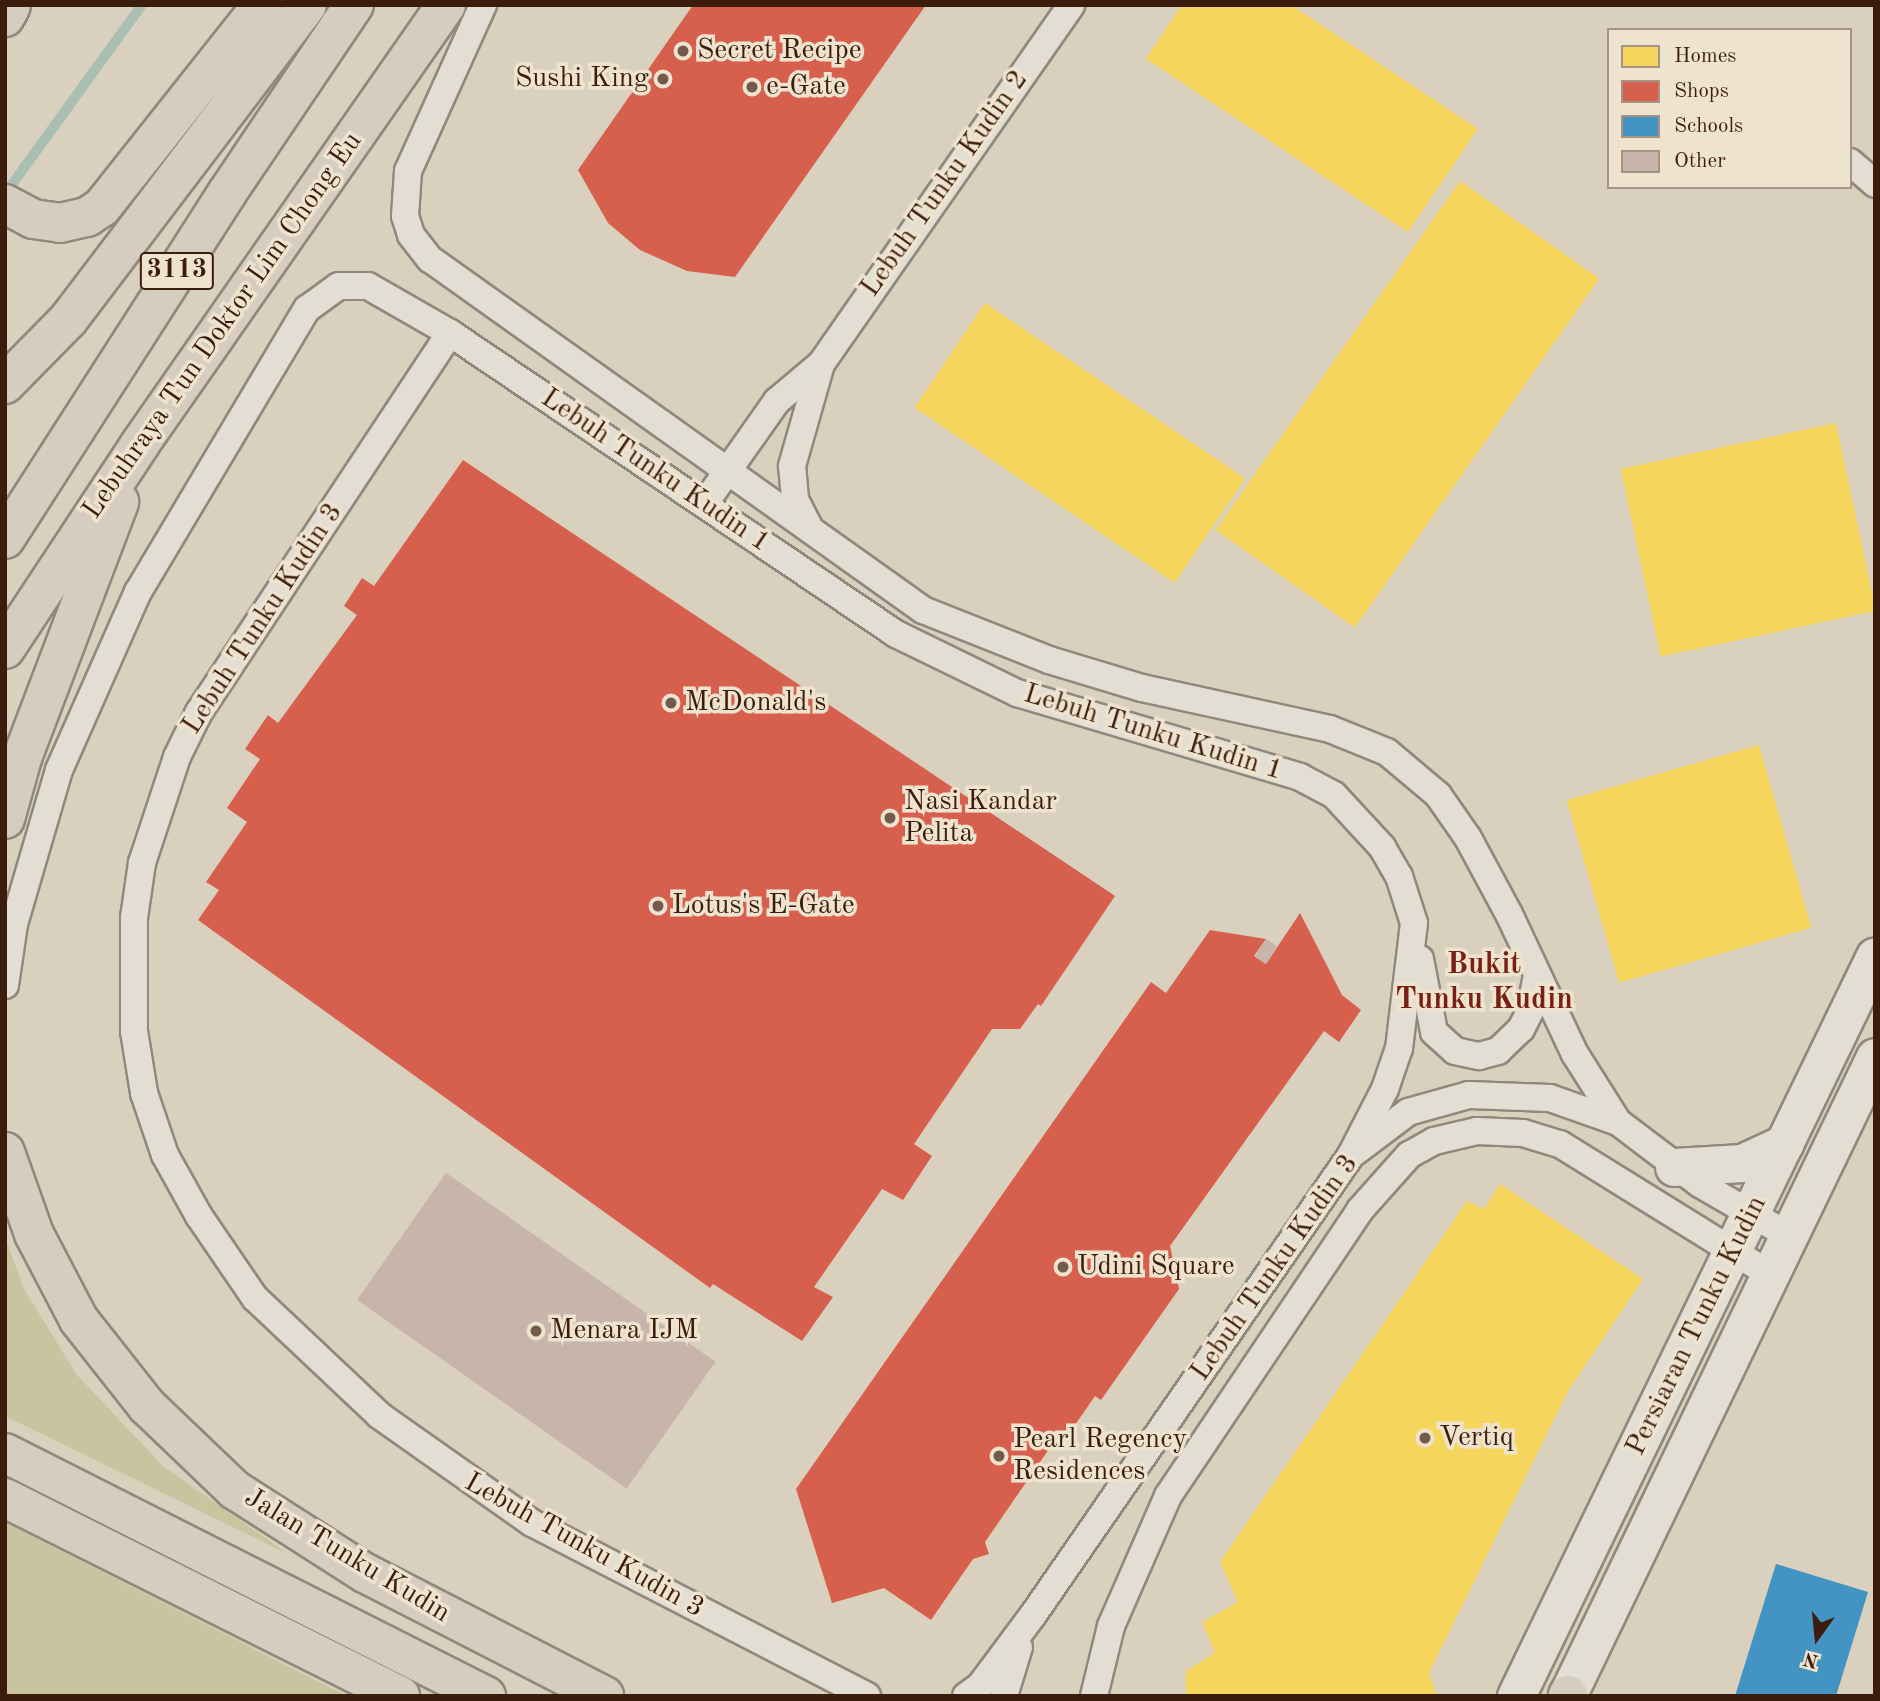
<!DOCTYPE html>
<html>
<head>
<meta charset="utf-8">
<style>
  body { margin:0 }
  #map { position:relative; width:1880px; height:1701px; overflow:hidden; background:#dad0be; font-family:"Old Standard TT",serif }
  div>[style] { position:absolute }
  .green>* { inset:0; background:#c9c4a0 }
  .homes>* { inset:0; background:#f6d55c; transform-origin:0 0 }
  .shops>* { inset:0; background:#d6604d }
  .schools>* { inset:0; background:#4393c3 }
  .stream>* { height:10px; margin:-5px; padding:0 5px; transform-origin:5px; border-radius:5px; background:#aabfb3 }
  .building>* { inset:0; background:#c7b4aa; transform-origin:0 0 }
  .roads { filter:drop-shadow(2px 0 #91887c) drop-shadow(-2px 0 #91887c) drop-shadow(0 2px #91887c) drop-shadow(0 -2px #91887c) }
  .street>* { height:26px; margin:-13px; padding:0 13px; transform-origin:13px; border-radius:13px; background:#e2ded4 }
  .secondary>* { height:37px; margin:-18.5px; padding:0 18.5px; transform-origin:18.5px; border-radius:18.5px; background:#e2ded4 }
  .highway>* { height:38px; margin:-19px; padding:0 19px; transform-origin:19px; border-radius:19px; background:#d6cdc0 }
  .dots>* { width:19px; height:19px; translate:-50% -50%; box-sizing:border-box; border:4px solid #eee3ce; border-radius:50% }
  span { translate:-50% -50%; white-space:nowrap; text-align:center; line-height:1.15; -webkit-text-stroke:7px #eee3ce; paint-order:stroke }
  .shield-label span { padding:2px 5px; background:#eee3ce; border:2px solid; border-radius:5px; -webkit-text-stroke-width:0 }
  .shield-label { font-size:26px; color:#3c1c0d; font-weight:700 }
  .poi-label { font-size:28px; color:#3c1c0d }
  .left { translate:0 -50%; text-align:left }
  .right { translate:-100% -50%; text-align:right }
  .street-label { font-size:28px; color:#3c1c0d }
  .neighbourhood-label { font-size:30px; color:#7a1f14; font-weight:700 }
  .frame { position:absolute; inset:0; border:7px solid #3c1c0d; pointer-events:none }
  .legend { position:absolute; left:1607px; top:28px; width:245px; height:161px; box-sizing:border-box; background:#eee3ce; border:2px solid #a79381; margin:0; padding:9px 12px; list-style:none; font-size:21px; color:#3c1c0d }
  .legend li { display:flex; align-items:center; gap:14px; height:35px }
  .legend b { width:35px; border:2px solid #a79381 }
  .north { position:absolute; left:1782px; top:1603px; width:70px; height:70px; -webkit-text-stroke:5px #eee3ce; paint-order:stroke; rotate:195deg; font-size:19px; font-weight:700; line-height:28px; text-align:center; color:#3c1c0d }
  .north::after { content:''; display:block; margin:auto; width:24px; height:32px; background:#3c1c0d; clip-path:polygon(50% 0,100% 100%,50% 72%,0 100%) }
</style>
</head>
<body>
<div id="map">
  <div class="green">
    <i style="clip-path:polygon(5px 1237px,24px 1289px,77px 1375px,163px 1466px,288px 1554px,5px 1416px)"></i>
    <i style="clip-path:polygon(5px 1523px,6px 1523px,347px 1696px,5px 1696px)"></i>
  </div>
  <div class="homes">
    <i style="clip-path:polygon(1182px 5px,1291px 5px,1478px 129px,1408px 232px,1146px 59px)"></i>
    <i style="left:1460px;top:181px;width:170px;height:426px;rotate:35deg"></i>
    <i style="left:985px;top:303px;width:314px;height:126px;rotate:34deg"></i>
    <i style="left:1836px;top:423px;width:192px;height:220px;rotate:78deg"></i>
    <i style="left:1759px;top:745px;width:190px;height:200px;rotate:74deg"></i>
    <i style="clip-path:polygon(1500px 1184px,1643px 1279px,1568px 1391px,1429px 1673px,1437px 1696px,1186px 1696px,1186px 1671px,1215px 1653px,1202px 1622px,1238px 1602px,1220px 1562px,1467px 1201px,1484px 1209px)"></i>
    <i style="clip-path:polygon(1063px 1300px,1122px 1341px,1087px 1391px,1095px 1396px,1066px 1438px,1060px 1433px,985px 1542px,989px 1554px,973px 1559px,931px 1620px,884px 1588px,832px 1603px,810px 1534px,926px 1498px)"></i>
  </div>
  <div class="shops">
    <i style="clip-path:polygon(693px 5px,926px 5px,735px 277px,687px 271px,640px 250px,608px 223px,578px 170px)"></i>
    <i style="clip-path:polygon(463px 460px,1115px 896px,1041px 1006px,1038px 1004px,1020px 1029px,992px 1029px,914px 1144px,932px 1156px,903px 1200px,882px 1189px,814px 1287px,833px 1297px,802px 1341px,713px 1284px,710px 1288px,198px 920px,219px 890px,206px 882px,247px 822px,227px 808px,260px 759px,245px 749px,268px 715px,278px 723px,357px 615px,344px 606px,362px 578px,374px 586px)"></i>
    <i style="clip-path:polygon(1300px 913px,1342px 995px,1361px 1010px,1339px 1042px,1324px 1031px,1170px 1246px,1179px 1289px,1101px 1400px,1095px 1396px,1066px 1438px,1060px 1433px,985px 1542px,989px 1554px,973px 1559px,931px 1620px,884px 1588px,832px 1603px,796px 1489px,1151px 982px,1166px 993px,1210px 930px,1266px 939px,1254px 956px,1266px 964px)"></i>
  </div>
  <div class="schools">
    <i style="clip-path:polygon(1776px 1564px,1868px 1592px,1836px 1696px,1735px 1696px)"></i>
  </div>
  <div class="stream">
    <i style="left:5px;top:194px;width:233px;rotate:-54.1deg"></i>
  </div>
  <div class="building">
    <i style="left:1266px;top:939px;width:13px;height:21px;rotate:32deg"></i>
    <i style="left:446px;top:1173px;width:329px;height:155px;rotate:35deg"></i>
  </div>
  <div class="roads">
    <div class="street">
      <i style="left:483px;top:5px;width:182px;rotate:114.3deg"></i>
      <i style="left:408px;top:171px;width:45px;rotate:93.8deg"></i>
      <i style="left:405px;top:216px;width:20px;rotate:72deg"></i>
      <i style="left:411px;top:235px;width:31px;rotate:52deg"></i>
      <i style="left:430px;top:259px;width:605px;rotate:35.45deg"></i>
      <i style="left:923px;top:610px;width:136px;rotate:21.6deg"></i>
      <i style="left:1049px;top:660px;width:97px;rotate:16.8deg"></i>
      <i style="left:1142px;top:688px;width:192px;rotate:12.3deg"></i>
      <i style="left:1330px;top:729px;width:61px;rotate:22deg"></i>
      <i style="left:1387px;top:752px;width:67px;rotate:40.1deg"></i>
      <i style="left:1438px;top:795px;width:52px;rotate:55.1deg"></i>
      <i style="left:1468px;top:838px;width:86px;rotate:61.7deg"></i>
      <i style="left:1509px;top:914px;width:155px;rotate:64.8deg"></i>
      <i style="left:1575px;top:1054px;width:80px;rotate:57.7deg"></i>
      <i style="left:1618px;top:1122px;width:103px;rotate:37.1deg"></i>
      <i style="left:1700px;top:1184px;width:102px;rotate:30.1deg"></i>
      <i style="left:1850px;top:162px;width:33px;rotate:41deg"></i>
      <i style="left:450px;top:333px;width:455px;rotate:123.5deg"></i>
      <i style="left:199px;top:712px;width:50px;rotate:116.1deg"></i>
      <i style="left:177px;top:757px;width:112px;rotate:108.3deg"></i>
      <i style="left:142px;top:863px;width:56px;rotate:98.3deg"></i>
      <i style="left:134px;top:918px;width:113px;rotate:90deg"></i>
      <i style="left:134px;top:1031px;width:63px;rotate:80.8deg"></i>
      <i style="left:144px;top:1093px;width:65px;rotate:71.3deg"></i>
      <i style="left:165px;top:1155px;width:70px;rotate:60.9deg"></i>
      <i style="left:199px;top:1216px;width:99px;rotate:55.7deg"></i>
      <i style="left:255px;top:1298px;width:170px;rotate:43.3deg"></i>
      <i style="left:379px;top:1415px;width:187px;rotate:35.2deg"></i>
      <i style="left:532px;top:1523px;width:377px;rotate:27.3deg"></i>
      <i style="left:705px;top:503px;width:125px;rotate:-54.8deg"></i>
      <i style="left:777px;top:401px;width:57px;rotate:-40.1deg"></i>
      <i style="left:821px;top:364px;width:437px;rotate:-55.1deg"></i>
      <i style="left:810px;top:529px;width:34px;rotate:-117deg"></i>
      <i style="left:795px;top:499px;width:33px;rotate:-95deg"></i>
      <i style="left:792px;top:466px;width:106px;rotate:-74.1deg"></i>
      <i style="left:1420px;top:959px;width:74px;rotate:79.1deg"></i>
      <i style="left:1434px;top:1032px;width:28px;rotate:42deg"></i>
      <i style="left:1455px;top:1051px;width:25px;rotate:12deg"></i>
      <i style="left:1479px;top:1056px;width:20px;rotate:-15deg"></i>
      <i style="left:1498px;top:1051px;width:32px;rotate:-44deg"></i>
      <i style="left:1521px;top:1029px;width:20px;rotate:-63deg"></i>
      <i style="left:1530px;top:1011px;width:37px;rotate:-79deg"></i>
      <i style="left:5px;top:985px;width:62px;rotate:-81.6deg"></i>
      <i style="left:14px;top:924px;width:160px;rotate:-73.7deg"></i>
      <i style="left:59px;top:770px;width:195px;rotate:-66.1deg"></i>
      <i style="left:138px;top:592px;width:330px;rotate:-59.2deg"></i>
      <i style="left:307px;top:309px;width:39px;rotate:-36deg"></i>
      <i style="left:339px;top:286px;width:29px"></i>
      <i style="left:368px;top:286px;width:95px;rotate:29.8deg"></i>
      <i style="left:450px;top:333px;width:538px;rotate:34.01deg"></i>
      <i style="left:896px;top:634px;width:135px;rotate:26deg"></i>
      <i style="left:1017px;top:693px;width:295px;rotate:16.5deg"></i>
      <i style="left:1300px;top:777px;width:38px;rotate:28deg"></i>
      <i style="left:1334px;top:795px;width:71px;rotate:47.3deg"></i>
      <i style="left:1382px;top:847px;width:34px;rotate:60deg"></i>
      <i style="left:1399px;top:876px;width:49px;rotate:72.3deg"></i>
      <i style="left:1414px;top:923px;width:126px;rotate:96.8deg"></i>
      <i style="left:1399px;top:1048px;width:43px;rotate:108.9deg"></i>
      <i style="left:1385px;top:1089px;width:74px;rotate:117.3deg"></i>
      <i style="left:966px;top:1696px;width:17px;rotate:-36deg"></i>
      <i style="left:980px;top:1686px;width:89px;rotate:-53.3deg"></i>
      <i style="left:1033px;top:1615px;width:559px;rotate:-55.34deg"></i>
      <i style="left:1351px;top:1155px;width:71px;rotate:-37deg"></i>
      <i style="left:1408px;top:1112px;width:63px;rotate:-15.6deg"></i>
      <i style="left:1469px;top:1095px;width:81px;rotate:2.1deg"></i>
      <i style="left:1550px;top:1098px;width:72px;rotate:19.4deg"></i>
      <i style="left:1004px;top:1696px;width:51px;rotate:-73deg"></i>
      <i style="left:1094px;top:1696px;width:72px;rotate:-76.3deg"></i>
      <i style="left:1111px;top:1626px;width:142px;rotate:-66.3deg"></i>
      <i style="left:1168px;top:1496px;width:344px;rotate:-56.1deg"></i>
      <i style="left:1360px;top:1210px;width:74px;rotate:-48.3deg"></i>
      <i style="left:1409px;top:1155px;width:29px;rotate:-29deg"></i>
      <i style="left:1434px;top:1141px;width:44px;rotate:-13.1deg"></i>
      <i style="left:1477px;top:1131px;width:46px;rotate:2.5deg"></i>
      <i style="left:1523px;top:1133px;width:39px;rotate:17deg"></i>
      <i style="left:1560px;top:1144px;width:247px;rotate:31.8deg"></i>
    </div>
    <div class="secondary">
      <i style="left:1674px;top:1167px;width:68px;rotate:-3.4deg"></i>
      <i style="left:1742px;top:1163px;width:47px;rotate:-24.9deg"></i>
      <i style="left:1516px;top:1696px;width:822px;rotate:-64.12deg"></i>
      <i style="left:1567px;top:1696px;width:709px;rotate:-64.27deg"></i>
    </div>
    <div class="highway">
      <i style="left:5px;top:17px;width:13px;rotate:-63deg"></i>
      <i style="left:5px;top:204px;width:32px;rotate:28deg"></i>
      <i style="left:33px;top:219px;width:27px;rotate:8deg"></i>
      <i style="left:60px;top:223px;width:28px;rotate:-13deg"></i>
      <i style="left:87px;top:217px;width:18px;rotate:-34deg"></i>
      <i style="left:102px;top:207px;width:258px;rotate:-51.6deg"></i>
      <i style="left:5px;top:384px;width:90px;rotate:-45.5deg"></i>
      <i style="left:68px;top:320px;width:395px;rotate:-52.8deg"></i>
      <i style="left:5px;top:539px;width:411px;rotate:-57.3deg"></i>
      <i style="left:227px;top:193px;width:227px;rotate:-56deg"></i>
      <i style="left:5px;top:649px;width:245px;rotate:-56.6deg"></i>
      <i style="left:140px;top:444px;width:535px;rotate:-55.12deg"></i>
      <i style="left:5px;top:819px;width:63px;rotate:-74.4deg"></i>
      <i style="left:22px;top:758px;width:274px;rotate:-69.2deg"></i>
      <i style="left:5px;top:1152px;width:87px;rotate:70.5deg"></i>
      <i style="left:34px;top:1234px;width:97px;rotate:62.4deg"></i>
      <i style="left:79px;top:1320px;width:110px;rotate:51.7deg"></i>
      <i style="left:147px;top:1406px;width:122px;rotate:43.7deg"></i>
      <i style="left:235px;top:1490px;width:154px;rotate:32.6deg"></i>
      <i style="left:365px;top:1573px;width:269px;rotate:27.2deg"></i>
      <i style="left:5px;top:1453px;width:539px;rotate:26.8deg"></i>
      <i style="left:5px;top:1498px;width:442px;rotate:26.6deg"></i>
      <i style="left:1568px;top:1696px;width:1px;rotate:-90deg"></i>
    </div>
  </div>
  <div class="dots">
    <i style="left:683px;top:51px;background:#735b4b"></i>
    <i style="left:663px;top:79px;background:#735b4b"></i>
    <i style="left:752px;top:87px;background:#735b4b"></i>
    <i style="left:671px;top:703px;background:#735b4b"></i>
    <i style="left:890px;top:818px;background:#735b4b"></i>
    <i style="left:658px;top:906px;background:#735b4b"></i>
    <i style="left:1063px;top:1267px;background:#735b4b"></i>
    <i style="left:536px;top:1331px;background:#735b4b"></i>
    <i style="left:1425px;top:1438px;background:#735b4b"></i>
    <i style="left:999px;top:1456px;background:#735b4b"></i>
  </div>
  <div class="shield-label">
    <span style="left:177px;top:271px">3113</span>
  </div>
  <div class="poi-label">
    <span class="left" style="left:697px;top:51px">Secret Recipe</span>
    <span class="right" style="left:649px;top:79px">Sushi King</span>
    <span class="left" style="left:766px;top:87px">e-Gate</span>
    <span class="left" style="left:685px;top:703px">McDonald's</span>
    <span class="left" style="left:904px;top:818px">Nasi Kandar<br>Pelita</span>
    <span class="left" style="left:672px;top:906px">Lotus's E-Gate</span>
    <span class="left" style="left:1077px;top:1267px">Udini Square</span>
    <span class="left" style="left:550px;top:1331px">Menara IJM</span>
    <span class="left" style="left:1439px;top:1438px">Vertiq</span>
    <span class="left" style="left:1013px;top:1456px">Pearl Regency<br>Residences</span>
  </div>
  <div class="street-label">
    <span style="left:945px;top:184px;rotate:-55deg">Lebuh Tunku Kudin 2</span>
    <span style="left:223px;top:326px;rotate:-55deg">Lebuhraya Tun Doktor Lim Chong Eu</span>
    <span style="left:655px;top:471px;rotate:34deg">Lebuh Tunku Kudin 1</span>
    <span style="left:263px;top:619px;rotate:-57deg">Lebuh Tunku Kudin 3</span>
    <span style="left:1153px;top:733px;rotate:17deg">Lebuh Tunku Kudin 1</span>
    <span style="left:1275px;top:1268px;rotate:-55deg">Lebuh Tunku Kudin 3</span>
    <span style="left:1697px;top:1326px;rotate:-64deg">Persiaran Tunku Kudin</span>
    <span style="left:584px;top:1546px;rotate:29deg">Lebuh Tunku Kudin 3</span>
    <span style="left:347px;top:1556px;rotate:31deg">Jalan Tunku Kudin</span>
  </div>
  <div class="neighbourhood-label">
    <span style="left:1484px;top:982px">Bukit<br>Tunku Kudin</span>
  </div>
  <div class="frame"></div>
  <ul class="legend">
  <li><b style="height:19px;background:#f6d55c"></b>Homes</li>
  <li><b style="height:19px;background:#d6604d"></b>Shops</li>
  <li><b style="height:19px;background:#4393c3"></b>Schools</li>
  <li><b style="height:19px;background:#c7b4aa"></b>Other</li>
  </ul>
  <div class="north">N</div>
</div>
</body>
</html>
